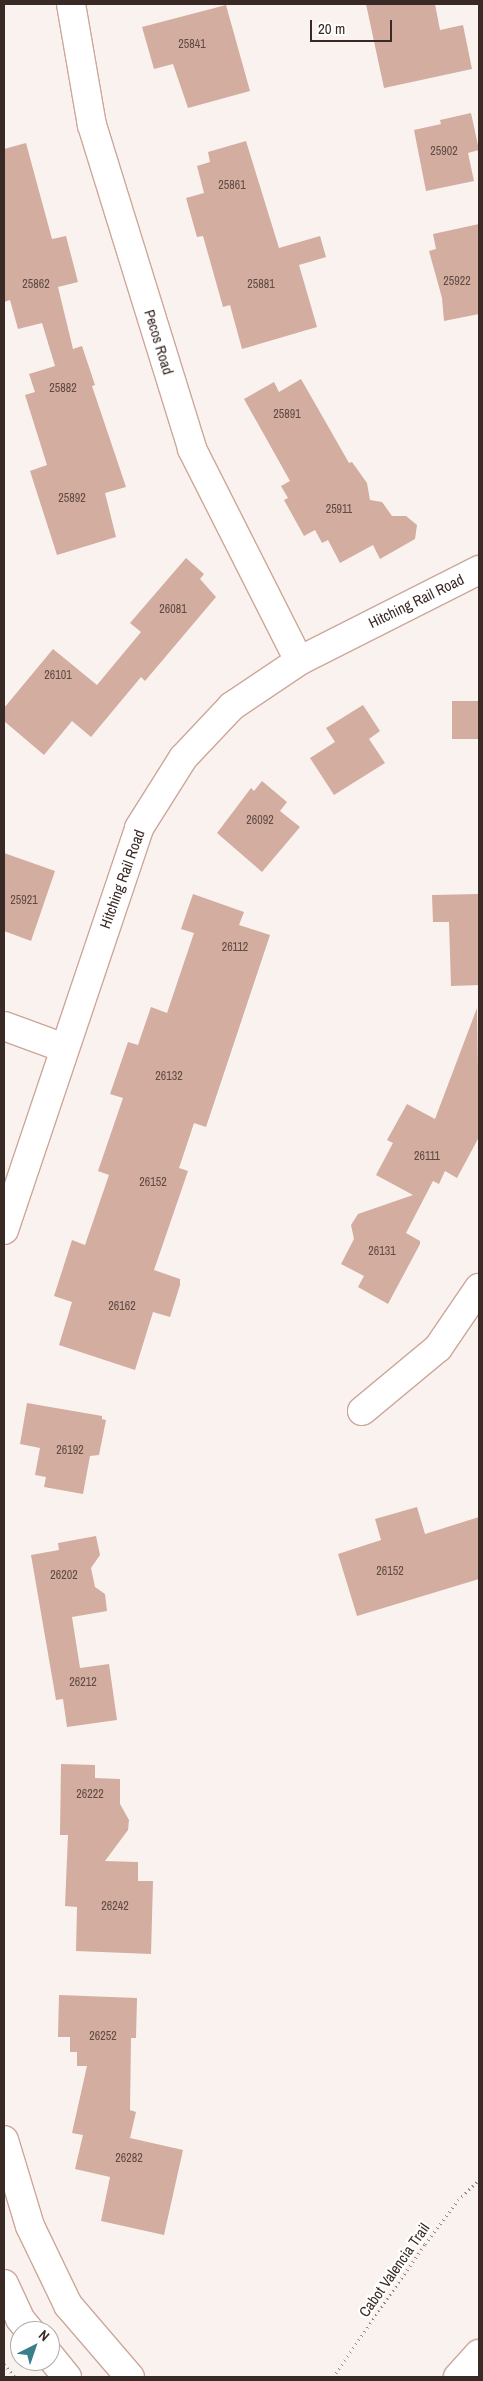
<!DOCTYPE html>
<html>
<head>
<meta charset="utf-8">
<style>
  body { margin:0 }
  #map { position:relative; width:483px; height:2381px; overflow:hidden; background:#faf2ef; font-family:"Archivo Narrow",sans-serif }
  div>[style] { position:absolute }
  .building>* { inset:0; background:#d3ad9f; transform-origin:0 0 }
  .path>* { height:3px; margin-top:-1.5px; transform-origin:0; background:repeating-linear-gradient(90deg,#958a86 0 1px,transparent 0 5px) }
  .roads { filter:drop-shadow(1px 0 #cda799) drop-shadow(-1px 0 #cda799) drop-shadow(0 1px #cda799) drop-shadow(0 -1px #cda799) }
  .minor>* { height:28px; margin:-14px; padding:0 14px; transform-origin:14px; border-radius:14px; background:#fff }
  .major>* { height:28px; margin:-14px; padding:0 14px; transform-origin:14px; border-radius:14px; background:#fff }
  span { translate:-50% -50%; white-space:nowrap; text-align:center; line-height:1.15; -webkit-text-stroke:4.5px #fff; paint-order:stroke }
  .number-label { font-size:12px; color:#604b44 }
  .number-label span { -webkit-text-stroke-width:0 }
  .street-label { font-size:15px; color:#392a25 }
  .frame { position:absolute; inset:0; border:5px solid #392a25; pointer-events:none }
  .north { position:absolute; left:10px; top:2321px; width:50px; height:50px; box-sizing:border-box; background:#fff; border:1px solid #b0aaa8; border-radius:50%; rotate:41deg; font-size:14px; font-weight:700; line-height:20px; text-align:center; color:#392a25 }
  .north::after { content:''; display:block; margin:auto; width:18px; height:22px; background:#397f8b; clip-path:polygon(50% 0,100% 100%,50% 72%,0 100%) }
  .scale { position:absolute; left:310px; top:20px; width:82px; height:22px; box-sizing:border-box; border:2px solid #392a25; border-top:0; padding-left:6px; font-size:15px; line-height:18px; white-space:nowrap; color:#392a25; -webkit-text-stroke:4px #fff; paint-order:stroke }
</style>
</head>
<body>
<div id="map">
  <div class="building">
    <i style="clip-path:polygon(366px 4px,435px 4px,440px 30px,463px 25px,472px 69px,384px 88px)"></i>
    <i style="clip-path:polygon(226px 5px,250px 91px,188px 108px,173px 64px,154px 69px,142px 27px)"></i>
    <i style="clip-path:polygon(471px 113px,479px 150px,468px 153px,474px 181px,426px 191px,414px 130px,441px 124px,440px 120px)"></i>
    <i style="clip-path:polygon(246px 141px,279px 248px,320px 236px,326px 257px,299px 265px,317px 327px,242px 349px,230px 305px,223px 307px,203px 236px,197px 237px,186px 198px,204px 193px,197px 166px,210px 162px,208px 152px)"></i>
    <i style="clip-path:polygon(26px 143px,52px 239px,66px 236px,78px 282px,58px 287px,73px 349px,82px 346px,95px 385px,92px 386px,126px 487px,105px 493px,116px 537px,57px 555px,30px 471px,47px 465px,25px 395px,35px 392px,29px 374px,55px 366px,42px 323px,18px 329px,10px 300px,4px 302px,4px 149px)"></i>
    <i style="clip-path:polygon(479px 224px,479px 314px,444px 321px,442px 298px,429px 251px,436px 249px,433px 234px)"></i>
    <i style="clip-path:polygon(301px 379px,349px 463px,352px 462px,367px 483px,370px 500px,382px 502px,392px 516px,406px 516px,417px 525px,415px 539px,380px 559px,373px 545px,340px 563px,328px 540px,322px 543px,315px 530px,304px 536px,284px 500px,288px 498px,281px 486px,290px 481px,244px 399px,274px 382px,279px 392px)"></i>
    <i style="clip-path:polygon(186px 558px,204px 574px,200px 579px,216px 597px,145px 681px,141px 677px,91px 737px,72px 721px,44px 755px,4px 721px,4px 708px,53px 649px,97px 685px,141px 632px,130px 623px)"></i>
    <i style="left:479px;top:701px;width:38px;height:27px;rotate:90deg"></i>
    <i style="clip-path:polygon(363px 705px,380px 731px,369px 739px,385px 763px,334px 795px,310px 758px,335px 742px,326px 728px)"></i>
    <i style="clip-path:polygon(262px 781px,287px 802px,280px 811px,300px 827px,262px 872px,217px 833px,251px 788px,254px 791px)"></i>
    <i style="clip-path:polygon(4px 853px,55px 871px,31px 941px,4px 931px)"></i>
    <i style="clip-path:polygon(193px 894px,244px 912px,239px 925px,270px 935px,206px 1127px,194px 1123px,179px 1168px,188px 1171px,154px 1270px,180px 1279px,180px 1285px,170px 1317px,153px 1312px,135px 1370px,59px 1345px,72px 1302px,54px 1296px,72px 1240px,85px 1245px,109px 1175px,98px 1171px,123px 1098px,110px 1094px,128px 1042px,138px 1045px,151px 1007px,167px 1013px,194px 933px,181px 929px)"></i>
    <i style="clip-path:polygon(479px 894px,479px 985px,451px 986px,449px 922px,433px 922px,432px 895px)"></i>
    <i style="clip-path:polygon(477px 1008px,479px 1137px,457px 1178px,445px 1171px,439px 1184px,433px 1181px,406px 1233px,420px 1241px,420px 1244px,388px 1304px,358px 1287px,364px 1276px,341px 1264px,354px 1239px,351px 1225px,358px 1214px,413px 1195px,376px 1175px,393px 1143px,387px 1140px,407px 1104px,435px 1119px)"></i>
    <i style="clip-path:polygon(27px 1403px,102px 1416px,102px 1419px,106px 1420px,99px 1455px,90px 1456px,83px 1494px,44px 1487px,46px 1477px,35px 1475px,40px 1448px,20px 1444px)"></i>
    <i style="clip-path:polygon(417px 1507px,425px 1534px,479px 1517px,479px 1579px,357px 1616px,338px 1554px,381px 1540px,375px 1519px)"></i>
    <i style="clip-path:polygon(96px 1536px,100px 1555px,91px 1568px,95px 1587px,105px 1594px,107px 1611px,72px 1617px,80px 1668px,109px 1664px,117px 1720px,67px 1727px,63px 1699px,56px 1700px,31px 1555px,59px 1550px,58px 1543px)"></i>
    <i style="clip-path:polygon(61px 1764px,95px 1765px,95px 1778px,120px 1779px,120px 1804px,129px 1820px,128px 1830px,105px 1861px,138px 1862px,138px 1881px,153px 1881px,151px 1954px,76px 1951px,77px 1907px,65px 1906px,68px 1835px,60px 1835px)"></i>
    <i style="clip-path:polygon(59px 1995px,137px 1998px,136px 2038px,131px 2038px,130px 2110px,136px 2112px,130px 2138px,183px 2150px,164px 2235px,101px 2221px,110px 2177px,75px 2169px,83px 2135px,72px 2133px,87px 2066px,77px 2066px,77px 2052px,70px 2052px,70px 2037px,58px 2037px)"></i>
  </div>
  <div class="path">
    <i style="left:4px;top:2364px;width:17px;rotate:50deg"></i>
    <i style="left:333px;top:2377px;width:162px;rotate:-55.3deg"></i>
    <i style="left:425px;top:2244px;width:55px;rotate:-53.1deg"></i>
    <i style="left:458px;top:2200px;width:29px;rotate:-44deg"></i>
  </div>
  <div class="roads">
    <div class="minor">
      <i style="left:71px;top:4px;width:123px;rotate:80.2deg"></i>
      <i style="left:92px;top:125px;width:339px;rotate:72.8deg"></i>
      <i style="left:192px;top:449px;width:237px;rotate:63.2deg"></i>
      <i style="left:4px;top:1026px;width:64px;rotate:20.1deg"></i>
      <i style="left:4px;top:1230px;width:424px;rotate:-71.4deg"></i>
      <i style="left:139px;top:828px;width:83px;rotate:-57.8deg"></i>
      <i style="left:183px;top:758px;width:71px;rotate:-46.7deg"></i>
      <i style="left:232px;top:706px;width:81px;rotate:-33.9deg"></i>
      <i style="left:299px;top:661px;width:202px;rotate:-26.8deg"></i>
      <i style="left:362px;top:1411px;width:99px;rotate:-39.7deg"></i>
      <i style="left:438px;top:1348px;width:73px;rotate:-55.7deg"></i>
      <i style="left:4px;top:2140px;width:90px;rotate:73.2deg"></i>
      <i style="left:30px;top:2226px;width:88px;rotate:64.3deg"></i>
      <i style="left:68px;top:2305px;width:95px;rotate:49.3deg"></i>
      <i style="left:4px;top:2284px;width:38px;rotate:65deg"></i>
      <i style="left:20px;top:2319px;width:16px;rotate:50deg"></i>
      <i style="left:50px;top:2356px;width:27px;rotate:51deg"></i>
    </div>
    <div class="major">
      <i style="left:458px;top:2377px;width:31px;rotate:-48deg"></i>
    </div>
  </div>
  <div class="number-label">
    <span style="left:192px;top:45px">25841</span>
    <span style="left:444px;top:152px">25902</span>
    <span style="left:232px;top:186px">25861</span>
    <span style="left:457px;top:282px">25922</span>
    <span style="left:36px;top:285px">25862</span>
    <span style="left:261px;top:285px">25881</span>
    <span style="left:63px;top:389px">25882</span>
    <span style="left:287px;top:415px">25891</span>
    <span style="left:72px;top:499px">25892</span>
    <span style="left:339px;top:510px">25911</span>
    <span style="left:173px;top:610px">26081</span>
    <span style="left:58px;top:676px">26101</span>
    <span style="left:260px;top:821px">26092</span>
    <span style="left:24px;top:901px">25921</span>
    <span style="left:235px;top:948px">26112</span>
    <span style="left:169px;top:1077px">26132</span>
    <span style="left:427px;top:1157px">26111</span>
    <span style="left:153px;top:1183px">26152</span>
    <span style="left:382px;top:1252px">26131</span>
    <span style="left:122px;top:1307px">26162</span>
    <span style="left:70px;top:1451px">26192</span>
    <span style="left:390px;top:1572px">26152</span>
    <span style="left:64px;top:1576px">26202</span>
    <span style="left:83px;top:1683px">26212</span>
    <span style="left:90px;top:1795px">26222</span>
    <span style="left:115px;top:1907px">26242</span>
    <span style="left:103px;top:2037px">26252</span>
    <span style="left:129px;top:2159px">26282</span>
  </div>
  <div class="street-label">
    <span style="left:159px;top:342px;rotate:73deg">Pecos Road</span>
    <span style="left:416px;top:601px;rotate:-26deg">Hitching Rail Road</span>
    <span style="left:122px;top:879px;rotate:-70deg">Hitching Rail Road</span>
    <span style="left:394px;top:2270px;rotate:-55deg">Cabot Valencia Trail</span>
  </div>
  <div class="frame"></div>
  <div class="north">N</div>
  <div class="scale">20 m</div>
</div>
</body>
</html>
